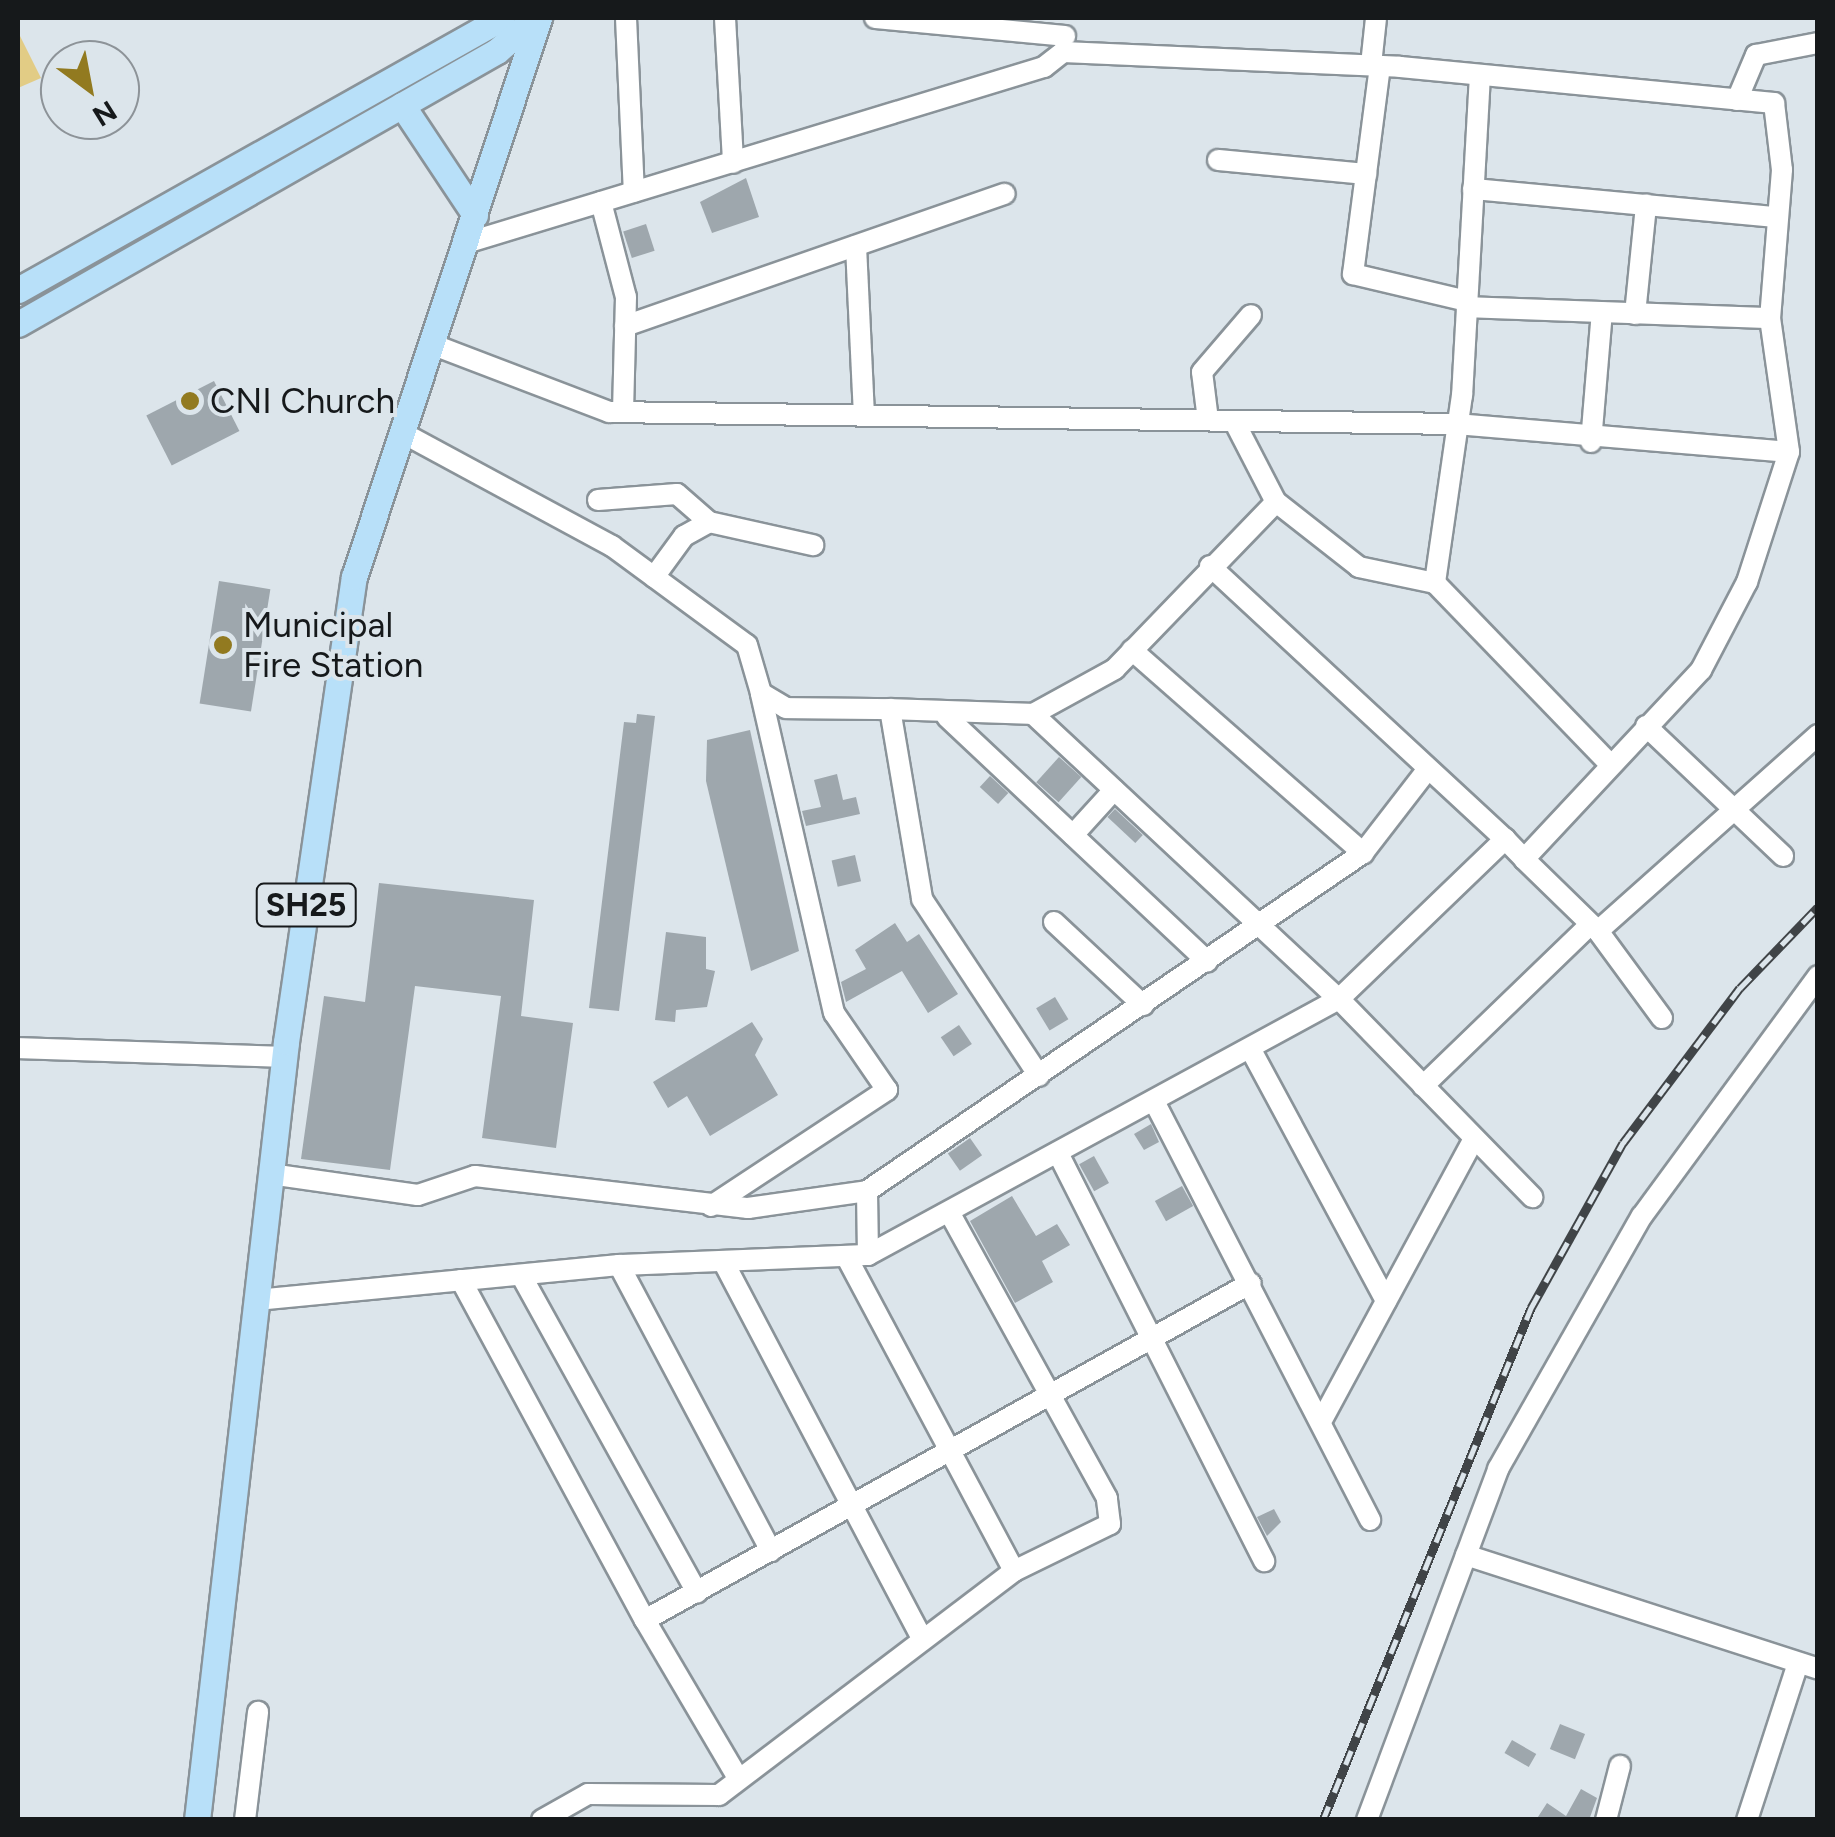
<!DOCTYPE html>
<html>
<head>
<meta charset="utf-8">
<style>
  body { margin:0 }
  #map { position:relative; width:1835px; height:1837px; overflow:hidden; background:#dce5eb; font-family:Figtree,sans-serif }
  div>[style] { position:absolute }
  .green>* { inset:0; background:#e2cc85 }
  .building>* { inset:0; background:#9ea7ad; transform-origin:0 0 }
  .roads { filter:drop-shadow(2px 0 #8a9399) drop-shadow(-2px 0 #8a9399) drop-shadow(0 2px #8a9399) drop-shadow(0 -2px #8a9399) }
  .minor>* { height:20px; margin:-10px; padding:0 10px; transform-origin:10px; border-radius:10px; background:#fff }
  .major>* { height:25px; margin:-12.5px; padding:0 12.5px; transform-origin:12.5px; border-radius:12.5px; background:#b8e0f9 }
  .rail>* { height:9px; margin-top:-4.5px; transform-origin:0; background:repeating-linear-gradient(90deg,#dce5eb 0 15px,#404447 0 30px); box-sizing:border-box; border-block:2px solid #404447 }
  .dots>* { width:28px; height:28px; translate:-50% -50%; box-sizing:border-box; border:5px solid #dce5eb; border-radius:50% }
  span { translate:-50% -50%; white-space:nowrap; text-align:center; line-height:1.15; -webkit-text-stroke:8px #dce5eb; paint-order:stroke }
  .shield-label span { padding:2px 8px; background:#dce5eb; border:2px solid; border-radius:8px; -webkit-text-stroke-width:0 }
  .shield-label { font-size:32px; color:#16191b; font-weight:700 }
  .poi-label { font-size:35px; color:#16191b }
  .left { translate:0 -50%; text-align:left }
  .frame { position:absolute; inset:0; border:20px solid #16191b; pointer-events:none }
  .north { position:absolute; left:40px; top:40px; width:100px; height:100px; box-sizing:border-box; background:#dce5eb; border:2px solid #8d9398; border-radius:50%; rotate:148deg; font-size:28px; font-weight:700; line-height:40px; text-align:center; color:#16191b }
  .north::after { content:''; display:block; margin:auto; width:35px; height:45px; background:#927a20; clip-path:polygon(50% 0,100% 100%,50% 72%,0 100%) }
</style>
</head>
<body>
<div id="map">
  <div class="green">
    <i style="clip-path:polygon(18px 32px,41px 78px,18px 88px)"></i>
  </div>
  <div class="building">
    <i style="clip-path:polygon(746px 178px,759px 217px,712px 233px,700px 202px)"></i>
    <i style="left:646px;top:224px;width:28px;height:24px;rotate:72deg"></i>
    <i style="left:214px;top:381px;width:56px;height:76px;rotate:63deg"></i>
    <i style="left:219px;top:581px;width:52px;height:124px;rotate:9deg"></i>
    <i style="clip-path:polygon(637px 714px,655px 716px,619px 1011px,589px 1008px,624px 722px,636px 723px)"></i>
    <i style="clip-path:polygon(750px 730px,799px 951px,751px 971px,706px 781px,707px 740px)"></i>
    <i style="left:1059px;top:757px;width:30px;height:34px;rotate:42deg"></i>
    <i style="clip-path:polygon(837px 774px,843px 800px,856px 797px,860px 814px,806px 826px,802px 811px,821px 807px,814px 780px)"></i>
    <i style="left:990px;top:776px;width:25px;height:15px;rotate:43deg"></i>
    <i style="left:1115px;top:809px;width:38px;height:11px;rotate:43deg"></i>
    <i style="left:855px;top:855px;width:27px;height:24px;rotate:77deg"></i>
    <i style="clip-path:polygon(379px 883px,534px 900px,521px 1016px,573px 1023px,556px 1148px,482px 1138px,501px 996px,415px 986px,390px 1170px,301px 1159px,324px 996px,365px 1002px)"></i>
    <i style="clip-path:polygon(895px 923px,907px 942px,919px 934px,958px 994px,928px 1013px,902px 971px,846px 1002px,841px 982px,866px 969px,855px 950px)"></i>
    <i style="clip-path:polygon(666px 932px,706px 937px,706px 969px,715px 971px,707px 1007px,676px 1010px,675px 1022px,655px 1020px)"></i>
    <i style="left:1055px;top:997px;width:26px;height:22px;rotate:59deg"></i>
    <i style="clip-path:polygon(752px 1022px,763px 1039px,755px 1055px,778px 1095px,710px 1136px,687px 1096px,668px 1108px,653px 1082px)"></i>
    <i style="left:959px;top:1025px;width:23px;height:22px;rotate:56deg"></i>
    <i style="clip-path:polygon(1151px 1124px,1159px 1142px,1144px 1150px,1134px 1134px)"></i>
    <i style="left:970px;top:1138px;width:21px;height:27px;rotate:55deg"></i>
    <i style="left:1094px;top:1156px;width:31px;height:17px;rotate:61deg"></i>
    <i style="left:1182px;top:1186px;width:23px;height:31px;rotate:61deg"></i>
    <i style="clip-path:polygon(1012px 1196px,1036px 1236px,1057px 1224px,1070px 1245px,1042px 1261px,1053px 1282px,1015px 1303px,970px 1221px)"></i>
    <i style="clip-path:polygon(1274px 1509px,1281px 1522px,1267px 1536px,1257px 1517px)"></i>
    <i style="left:1560px;top:1724px;width:27px;height:27px;rotate:22deg"></i>
    <i style="left:1512px;top:1740px;width:28px;height:15px;rotate:30deg"></i>
    <i style="clip-path:polygon(1581px 1789px,1597px 1798px,1589px 1820px,1536px 1820px,1547px 1803px,1566px 1816px)"></i>
  </div>
  <div class="roads">
    <div class="minor">
      <i style="left:626px;top:18px;width:174px;rotate:87.4deg"></i>
      <i style="left:725px;top:18px;width:145px;rotate:86.8deg"></i>
      <i style="left:875px;top:18px;width:191px;rotate:5.4deg"></i>
      <i style="left:1371px;top:65px;width:47px;rotate:-83.9deg"></i>
      <i style="left:1380px;top:66px;width:210px;rotate:97.4deg"></i>
      <i style="left:1353px;top:274px;width:117px;rotate:13.3deg"></i>
      <i style="left:1480px;top:75px;width:321px;rotate:93.2deg"></i>
      <i style="left:1462px;top:395px;width:190px;rotate:98.2deg"></i>
      <i style="left:1435px;top:583px;width:250px;rotate:46deg"></i>
      <i style="left:1737px;top:100px;width:49px;rotate:-67.1deg"></i>
      <i style="left:1756px;top:55px;width:63px;rotate:-11deg"></i>
      <i style="left:1218px;top:160px;width:149px;rotate:5.4deg"></i>
      <i style="left:1473px;top:189px;width:305px;rotate:5.3deg"></i>
      <i style="left:601px;top:202px;width:98px;rotate:75.3deg"></i>
      <i style="left:626px;top:297px;width:115px;rotate:91.5deg"></i>
      <i style="left:466px;top:243px;width:604px;rotate:-16.94deg"></i>
      <i style="left:1044px;top:67px;width:24px;rotate:-38deg"></i>
      <i style="left:1063px;top:52px;width:337px;rotate:2.5deg"></i>
      <i style="left:1400px;top:67px;width:376px;rotate:5.5deg"></i>
      <i style="left:1774px;top:103px;width:67px;rotate:83.2deg"></i>
      <i style="left:1782px;top:170px;width:148px;rotate:94.6deg"></i>
      <i style="left:1770px;top:318px;width:135px;rotate:81.9deg"></i>
      <i style="left:1789px;top:452px;width:137px;rotate:107.9deg"></i>
      <i style="left:1747px;top:582px;width:99px;rotate:117.6deg"></i>
      <i style="left:1701px;top:670px;width:259px;rotate:133.1deg"></i>
      <i style="left:1524px;top:859px;width:103px;rotate:44.2deg"></i>
      <i style="left:1598px;top:931px;width:108px;rotate:53.7deg"></i>
      <i style="left:856px;top:246px;width:169px;rotate:87.3deg"></i>
      <i style="left:1467px;top:307px;width:303px;rotate:2.1deg"></i>
      <i style="left:1635px;top:314px;width:110px;rotate:-84.2deg"></i>
      <i style="left:625px;top:326px;width:402px;rotate:-19.2deg"></i>
      <i style="left:431px;top:344px;width:191px;rotate:20.9deg"></i>
      <i style="left:609px;top:412px;width:848px;rotate:0.81deg"></i>
      <i style="left:1457px;top:424px;width:333px;rotate:4.8deg"></i>
      <i style="left:1208px;top:420px;width:48px;rotate:-97.1deg"></i>
      <i style="left:1202px;top:372px;width:75px;rotate:-49.3deg"></i>
      <i style="left:1234px;top:421px;width:91px;rotate:62.6deg"></i>
      <i style="left:401px;top:432px;width:240px;rotate:28.4deg"></i>
      <i style="left:612px;top:546px;width:167px;rotate:36.3deg"></i>
      <i style="left:747px;top:645px;width:50px;rotate:73.7deg"></i>
      <i style="left:1591px;top:442px;width:130px;rotate:-85.2deg"></i>
      <i style="left:598px;top:500px;width:79px;rotate:-4.3deg"></i>
      <i style="left:677px;top:494px;width:43px;rotate:41.2deg"></i>
      <i style="left:1210px;top:566px;width:402px;rotate:42.8deg"></i>
      <i style="left:654px;top:577px;width:51px;rotate:-53.8deg"></i>
      <i style="left:684px;top:536px;width:29px;rotate:-29deg"></i>
      <i style="left:709px;top:522px;width:107px;rotate:12.5deg"></i>
      <i style="left:1435px;top:583px;width:78px;rotate:-168.1deg"></i>
      <i style="left:1359px;top:567px;width:105px;rotate:-141.9deg"></i>
      <i style="left:1276px;top:502px;width:232px;rotate:134deg"></i>
      <i style="left:1115px;top:669px;width:94px;rotate:151.2deg"></i>
      <i style="left:1033px;top:714px;width:418px;rotate:43deg"></i>
      <i style="left:1339px;top:999px;width:231px;rotate:-43.9deg"></i>
      <i style="left:1505px;top:839px;width:28px;rotate:46deg"></i>
      <i style="left:1132px;top:650px;width:308px;rotate:41.3deg"></i>
      <i style="left:1033px;top:714px;width:143px;rotate:-178deg"></i>
      <i style="left:890px;top:709px;width:193px;rotate:80.4deg"></i>
      <i style="left:922px;top:899px;width:212px;rotate:56.5deg"></i>
      <i style="left:947px;top:717px;width:357px;rotate:43.2deg"></i>
      <i style="left:1646px;top:726px;width:189px;rotate:43.5deg"></i>
      <i style="left:1073px;top:835px;width:61px;rotate:-47.7deg"></i>
      <i style="left:1054px;top:922px;width:122px;rotate:43deg"></i>
      <i style="left:1598px;top:931px;width:295px;rotate:-41.7deg"></i>
      <i style="left:18px;top:1048px;width:266px;rotate:1.9deg"></i>
      <i style="left:1251px;top:1050px;width:285px;rotate:61.7deg"></i>
      <i style="left:1423px;top:1086px;width:233px;rotate:-44deg"></i>
      <i style="left:1156px;top:1105px;width:467px;rotate:62.7deg"></i>
      <i style="left:1060px;top:1157px;width:453px;rotate:63.2deg"></i>
      <i style="left:270px;top:1174px;width:149px;rotate:8.1deg"></i>
      <i style="left:418px;top:1195px;width:60px;rotate:-18.4deg"></i>
      <i style="left:475px;top:1176px;width:275px;rotate:6.7deg"></i>
      <i style="left:748px;top:1208px;width:120px;rotate:-8.1deg"></i>
      <i style="left:711px;top:1206px;width:211px;rotate:-33.4deg"></i>
      <i style="left:887px;top:1090px;width:93px;rotate:-124.5deg"></i>
      <i style="left:834px;top:1013px;width:328px;rotate:-102.9deg"></i>
      <i style="left:761px;top:693px;width:29px;rotate:31deg"></i>
      <i style="left:786px;top:708px;width:104px;rotate:0.6deg"></i>
      <i style="left:868px;top:1255px;width:64px;rotate:-90.9deg"></i>
      <i style="left:867px;top:1191px;width:600px;rotate:-34.27deg"></i>
      <i style="left:1363px;top:853px;width:106px;rotate:-52.3deg"></i>
      <i style="left:846px;top:1256px;width:357px;rotate:61.9deg"></i>
      <i style="left:723px;top:1261px;width:425px;rotate:62.2deg"></i>
      <i style="left:619px;top:1265px;width:324px;rotate:62deg"></i>
      <i style="left:521px;top:1275px;width:363px;rotate:61deg"></i>
      <i style="left:461px;top:1280px;width:387px;rotate:61.6deg"></i>
      <i style="left:256px;top:1300px;width:365px;rotate:-5.5deg"></i>
      <i style="left:619px;top:1265px;width:249px;rotate:-2.3deg"></i>
      <i style="left:868px;top:1255px;width:536px;rotate:-28.53deg"></i>
      <i style="left:1339px;top:999px;width:277px;rotate:45.7deg"></i>
      <i style="left:1323px;top:1418px;width:317px;rotate:-61.6deg"></i>
      <i style="left:1466px;top:1555px;width:370px;rotate:17.9deg"></i>
      <i style="left:738px;top:1778px;width:183px;rotate:-120.5deg"></i>
      <i style="left:645px;top:1620px;width:693px;rotate:-29.08deg"></i>
      <i style="left:245px;top:1820px;width:109px;rotate:-83.1deg"></i>
      <i style="left:542px;top:1820px;width:53px;rotate:-29.5deg"></i>
      <i style="left:588px;top:1794px;width:131px;rotate:0.4deg"></i>
      <i style="left:719px;top:1795px;width:370px;rotate:-37.2deg"></i>
      <i style="left:1014px;top:1571px;width:107px;rotate:-26.1deg"></i>
      <i style="left:1110px;top:1524px;width:26px;rotate:-97deg"></i>
      <i style="left:1107px;top:1498px;width:321px;rotate:-118.9deg"></i>
      <i style="left:1367px;top:1820px;width:375px;rotate:-69.5deg"></i>
      <i style="left:1498px;top:1469px;width:291px;rotate:-60.4deg"></i>
      <i style="left:1642px;top:1216px;width:298px;rotate:-53.7deg"></i>
      <i style="left:1606px;top:1820px;width:56px;rotate:-75.5deg"></i>
      <i style="left:1747px;top:1820px;width:165px;rotate:-72deg"></i>
    </div>
    <div class="major">
      <i style="left:402px;top:105px;width:132px;rotate:56.4deg"></i>
      <i style="left:18px;top:290px;width:555px;rotate:-29.34deg"></i>
      <i style="left:18px;top:324px;width:551px;rotate:-29.68deg"></i>
      <i style="left:497px;top:51px;width:50px;rotate:-41deg"></i>
      <i style="left:197px;top:1820px;width:783px;rotate:-83.47deg"></i>
      <i style="left:286px;top:1042px;width:470px;rotate:-81.7deg"></i>
      <i style="left:354px;top:577px;width:589px;rotate:-71.69deg"></i>
    </div>
  </div>
  <div class="rail">
    <i style="left:1323px;top:1820px;width:553px;rotate:-67.89deg"></i>
    <i style="left:1531px;top:1308px;width:189px;rotate:-60.9deg"></i>
    <i style="left:1623px;top:1143px;width:194px;rotate:-53deg"></i>
    <i style="left:1740px;top:988px;width:112px;rotate:-46.1deg"></i>
  </div>
  <div class="dots">
    <i style="left:190px;top:401px;background:#927a20"></i>
    <i style="left:223px;top:645px;background:#927a20"></i>
  </div>
  <div class="shield-label">
    <span style="left:306px;top:905px">SH25</span>
  </div>
  <div class="poi-label">
    <span class="left" style="left:210px;top:401px">CNI Church</span>
    <span class="left" style="left:243px;top:645px">Municipal<br>Fire Station</span>
  </div>
  <div class="frame"></div>
  <div class="north">N</div>
</div>
</body>
</html>
